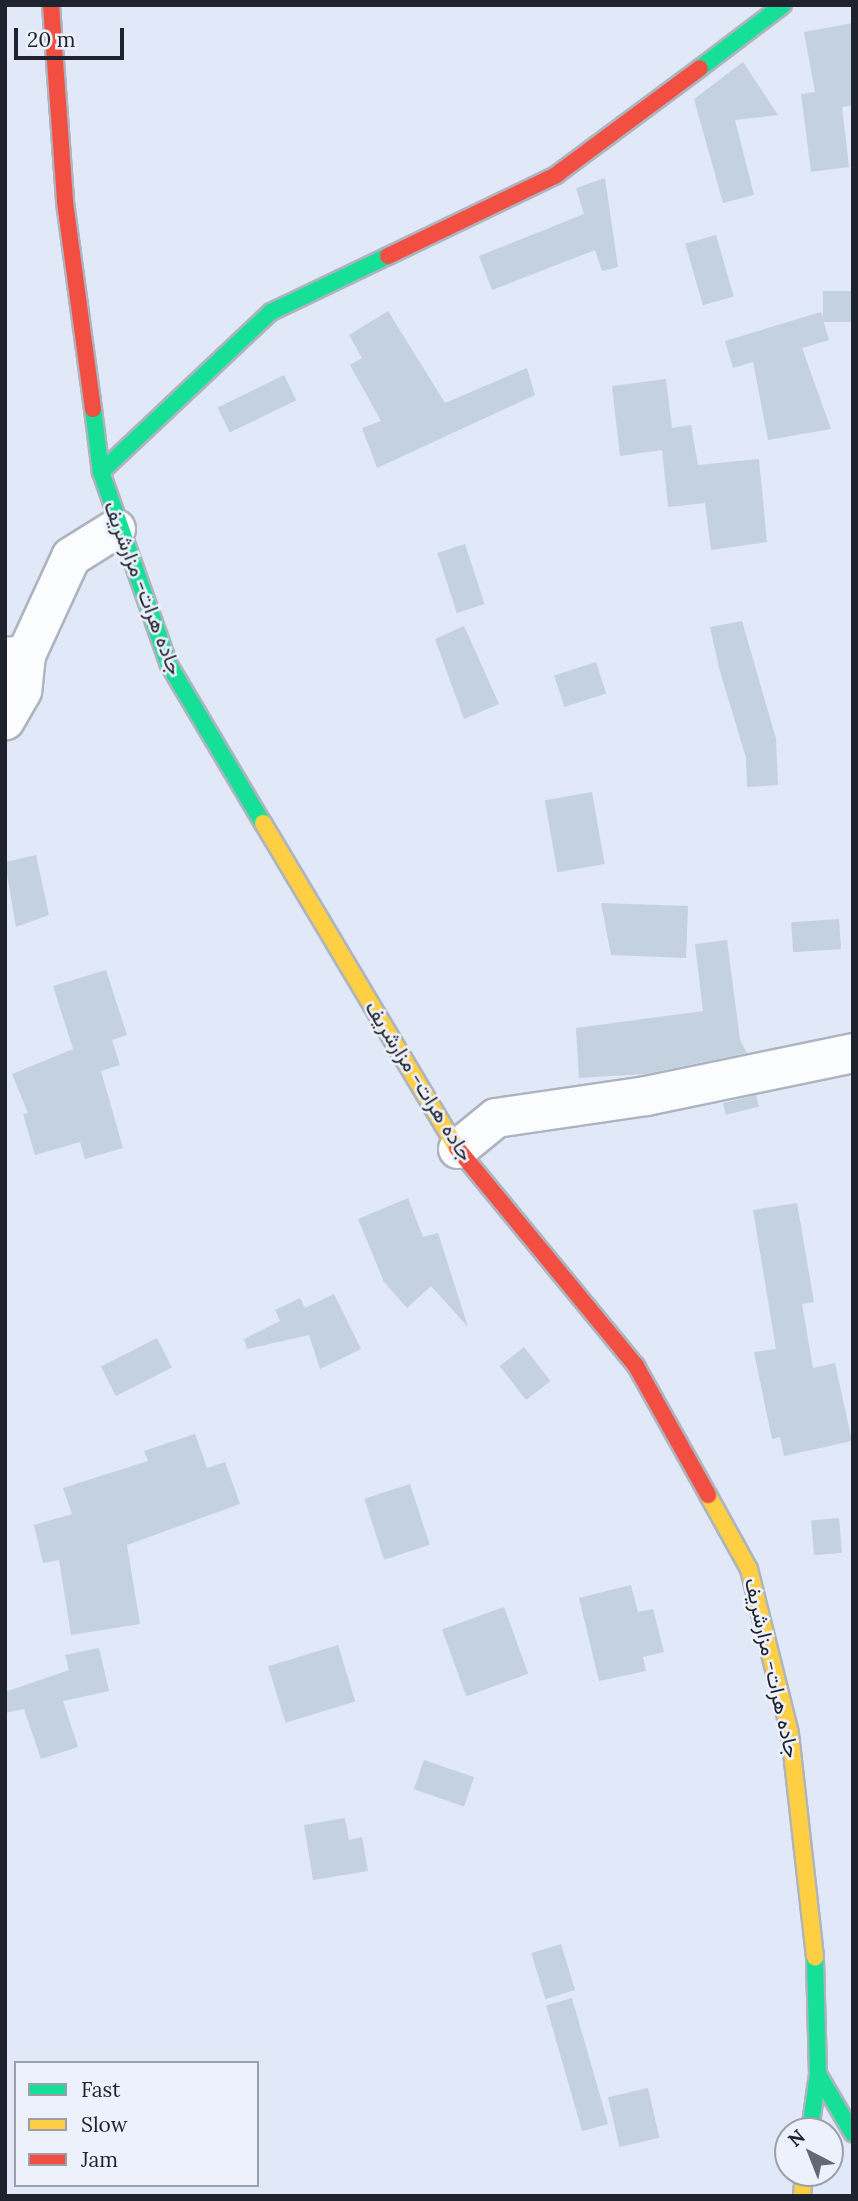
<!DOCTYPE html>
<html>
<head>
<meta charset="utf-8">
<style>
  body { margin:0 }
  #map { position:relative; width:858px; height:2201px; overflow:hidden; background:#e1e8f7; font-family:Lora,Vazirmatn,serif }
  div>[style] { position:absolute }
  .building>* { inset:0; background:#c4d2df; transform-origin:0 0 }
  .roads { filter:drop-shadow(2px 0 #aeb4bf) drop-shadow(-2px 0 #aeb4bf) drop-shadow(0 2px #aeb4bf) drop-shadow(0 -2px #aeb4bf) }
  .street>* { height:38px; margin:-19px; padding:0 19px; transform-origin:19px; border-radius:19px; background:#fafcfe }
  .fast>* { height:16px; margin:-8px; padding:0 8px; transform-origin:8px; border-radius:8px; background:#16e098 }
  .slow>* { height:16px; margin:-8px; padding:0 8px; transform-origin:8px; border-radius:8px; background:#ffcf43 }
  .jam>* { height:16px; margin:-8px; padding:0 8px; transform-origin:8px; border-radius:8px; background:#f24e42 }
  span { translate:-50% -50%; white-space:nowrap; text-align:center; line-height:1.15; -webkit-text-stroke:5px #edf1fc; paint-order:stroke }
  .street-label { font-size:21px; color:#1f232d }
  .frame { position:absolute; inset:0; border:7px solid #1f232d; pointer-events:none }
  .legend { position:absolute; left:14px; top:2061px; width:245px; height:126px; box-sizing:border-box; background:#edf1fc; border:2px solid #9b9fa9; margin:0; padding:9px 12px; list-style:none; font-size:21px; color:#1f232d }
  .legend li { display:flex; align-items:center; gap:14px; height:35px }
  .legend b { width:35px; border:2px solid #9b9fa9 }
  .north { position:absolute; left:774px; top:2117px; width:70px; height:70px; box-sizing:border-box; background:#edf1fc; border:2px solid #9b9fa9; border-radius:50%; rotate:318deg; font-size:19px; font-weight:700; line-height:28px; text-align:center; color:#1f232d }
  .north::after { content:''; display:block; margin:auto; width:24px; height:32px; background:#636874; clip-path:polygon(50% 0,100% 100%,50% 72%,0 100%) }
  .scale { position:absolute; left:14px; top:28px; width:110px; height:32px; box-sizing:border-box; border:4px solid #1f232d; border-top:0; padding-left:9px; font-size:21px; line-height:24px; white-space:nowrap; color:#1f232d; -webkit-text-stroke:5px #edf1fc; paint-order:stroke }
</style>
</head>
<body>
<div id="map">
  <div class="building">
    <i style="clip-path:polygon(853px 23px,853px 105px,842px 107px,849px 167px,811px 172px,801px 94px,815px 92px,804px 32px)"></i>
    <i style="clip-path:polygon(743px 62px,778px 115px,735px 120px,754px 195px,723px 203px,694px 99px)"></i>
    <i style="clip-path:polygon(605px 178px,618px 267px,602px 271px,595px 250px,492px 290px,479px 256px,584px 214px,576px 188px)"></i>
    <i style="left:716px;top:235px;width:64px;height:32px;rotate:74deg"></i>
    <i style="left:853px;top:291px;width:31px;height:30px;rotate:90deg"></i>
    <i style="clip-path:polygon(388px 311px,445px 403px,527px 368px,535px 395px,377px 468px,362px 428px,381px 421px,350px 365px,362px 358px,349px 335px)"></i>
    <i style="clip-path:polygon(821px 312px,829px 340px,802px 348px,831px 429px,768px 440px,753px 362px,733px 368px,725px 341px)"></i>
    <i style="left:284px;top:375px;width:28px;height:74px;rotate:64deg"></i>
    <i style="clip-path:polygon(666px 379px,672px 428px,691px 425px,698px 465px,759px 459px,767px 542px,711px 550px,705px 503px,668px 507px,662px 450px,620px 456px,612px 386px)"></i>
    <i style="left:465px;top:544px;width:63px;height:29px;rotate:72deg"></i>
    <i style="clip-path:polygon(742px 621px,776px 739px,778px 785px,747px 787px,746px 758px,719px 668px,710px 627px)"></i>
    <i style="clip-path:polygon(464px 626px,499px 704px,464px 719px,435px 639px)"></i>
    <i style="left:596px;top:662px;width:33px;height:44px;rotate:72deg"></i>
    <i style="left:592px;top:792px;width:73px;height:48px;rotate:80deg"></i>
    <i style="clip-path:polygon(36px 855px,49px 915px,16px 927px,5px 862px)"></i>
    <i style="clip-path:polygon(601px 903px,688px 906px,686px 958px,611px 955px)"></i>
    <i style="left:839px;top:919px;width:30px;height:48px;rotate:86deg"></i>
    <i style="clip-path:polygon(727px 940px,740px 1040px,747px 1053px,645px 1074px,579px 1078px,576px 1028px,703px 1011px,695px 944px)"></i>
    <i style="clip-path:polygon(106px 970px,127px 1035px,112px 1040px,120px 1065px,101px 1071px,123px 1148px,85px 1159px,80px 1142px,35px 1155px,23px 1114px,28px 1113px,12px 1074px,73px 1049px,53px 986px)"></i>
    <i style="left:756px;top:1095px;width:12px;height:34px;rotate:76deg"></i>
    <i style="clip-path:polygon(408px 1198px,423px 1237px,438px 1233px,468px 1327px,431px 1286px,407px 1308px,384px 1282px,358px 1219px)"></i>
    <i style="clip-path:polygon(797px 1203px,814px 1302px,802px 1304px,813px 1368px,835px 1363px,852px 1441px,784px 1456px,780px 1437px,772px 1439px,754px 1352px,776px 1349px,753px 1210px)"></i>
    <i style="clip-path:polygon(334px 1294px,361px 1349px,320px 1369px,309px 1335px,247px 1349px,244px 1339px,280px 1321px,275px 1310px,300px 1298px,305px 1308px)"></i>
    <i style="left:157px;top:1338px;width:33px;height:63px;rotate:63deg"></i>
    <i style="left:524px;top:1347px;width:43px;height:31px;rotate:52deg"></i>
    <i style="clip-path:polygon(195px 1434px,207px 1468px,225px 1462px,240px 1504px,127px 1545px,140px 1624px,71px 1635px,59px 1560px,43px 1563px,34px 1525px,72px 1514px,63px 1488px,148px 1461px,144px 1451px)"></i>
    <i style="left:410px;top:1484px;width:64px;height:48px;rotate:72deg"></i>
    <i style="left:839px;top:1518px;width:35px;height:28px;rotate:85deg"></i>
    <i style="clip-path:polygon(631px 1585px,638px 1612px,653px 1609px,664px 1652px,643px 1657px,646px 1671px,599px 1681px,579px 1598px)"></i>
    <i style="left:504px;top:1607px;width:71px;height:66px;rotate:70deg"></i>
    <i style="left:338px;top:1645px;width:59px;height:73px;rotate:73deg"></i>
    <i style="clip-path:polygon(99px 1648px,109px 1691px,63px 1701px,78px 1747px,41px 1759px,24px 1709px,5px 1713px,5px 1692px,69px 1670px,65px 1655px)"></i>
    <i style="left:424px;top:1760px;width:53px;height:31px;rotate:19deg"></i>
    <i style="clip-path:polygon(345px 1818px,349px 1840px,362px 1837px,368px 1871px,313px 1880px,304px 1825px)"></i>
    <i style="left:561px;top:1944px;width:48px;height:31px;rotate:73deg"></i>
    <i style="left:572px;top:1998px;width:131px;height:27px;rotate:74deg"></i>
    <i style="left:648px;top:2088px;width:51px;height:41px;rotate:77deg"></i>
  </div>
  <div class="roads">
    <div class="street">
      <i style="left:26px;top:655px;width:108px;rotate:-65.3deg"></i>
      <i style="left:71px;top:557px;width:53px;rotate:-31.9deg"></i>
      <i style="left:5px;top:657px;width:21px;rotate:-5deg"></i>
      <i style="left:26px;top:655px;width:36px;rotate:96deg"></i>
      <i style="left:22px;top:691px;width:34px;rotate:120deg"></i>
      <i style="left:458px;top:1149px;width:49px;rotate:-39.2deg"></i>
      <i style="left:496px;top:1118px;width:152px;rotate:-8.3deg"></i>
      <i style="left:646px;top:1096px;width:211px;rotate:-11.7deg"></i>
    </div>
    <div class="fast">
      <i style="left:700px;top:68px;width:104px;rotate:-37.2deg"></i>
      <i style="left:93px;top:409px;width:64px;rotate:82.8deg"></i>
      <i style="left:101px;top:472px;width:205px;rotate:70.6deg"></i>
      <i style="left:169px;top:665px;width:184px;rotate:59.3deg"></i>
      <i style="left:101px;top:472px;width:233px;rotate:-43.3deg"></i>
      <i style="left:271px;top:312px;width:130px;rotate:-25.6deg"></i>
      <i style="left:818px;top:2074px;width:69px;rotate:59.7deg"></i>
      <i style="left:810px;top:2131px;width:58px;rotate:-82deg"></i>
      <i style="left:818px;top:2074px;width:116px;rotate:-91.5deg"></i>
    </div>
    <div class="slow">
      <i style="left:263px;top:823px;width:378px;rotate:59.2deg"></i>
      <i style="left:708px;top:1495px;width:85px;rotate:61deg"></i>
      <i style="left:749px;top:1569px;width:170px;rotate:76deg"></i>
      <i style="left:790px;top:1734px;width:225px;rotate:83.6deg"></i>
      <i style="left:802px;top:2196px;width:23px;rotate:-85deg"></i>
    </div>
    <div class="jam">
      <i style="left:51px;top:5px;width:197px;rotate:85.9deg"></i>
      <i style="left:65px;top:202px;width:209px;rotate:82.3deg"></i>
      <i style="left:388px;top:256px;width:187px;rotate:-25.7deg"></i>
      <i style="left:556px;top:175px;width:179px;rotate:-36.6deg"></i>
      <i style="left:457px;top:1148px;width:282px;rotate:50.6deg"></i>
      <i style="left:636px;top:1366px;width:148px;rotate:60.8deg"></i>
    </div>
  </div>
  <div class="street-label">
    <span style="left:143px;top:588px;rotate:69deg">جاده هرات- مزارشریف</span>
    <span style="left:419px;top:1081px;rotate:58deg">جاده هرات- مزارشریف</span>
    <span style="left:772px;top:1668px;rotate:77deg">جاده هرات- مزارشریف</span>
  </div>
  <div class="frame"></div>
  <ul class="legend">
  <li><b style="height:9px;background:#16e098"></b>Fast</li>
  <li><b style="height:9px;background:#ffcf43"></b>Slow</li>
  <li><b style="height:9px;background:#f24e42"></b>Jam</li>
  </ul>
  <div class="north">N</div>
  <div class="scale">20 m</div>
</div>
</body>
</html>
